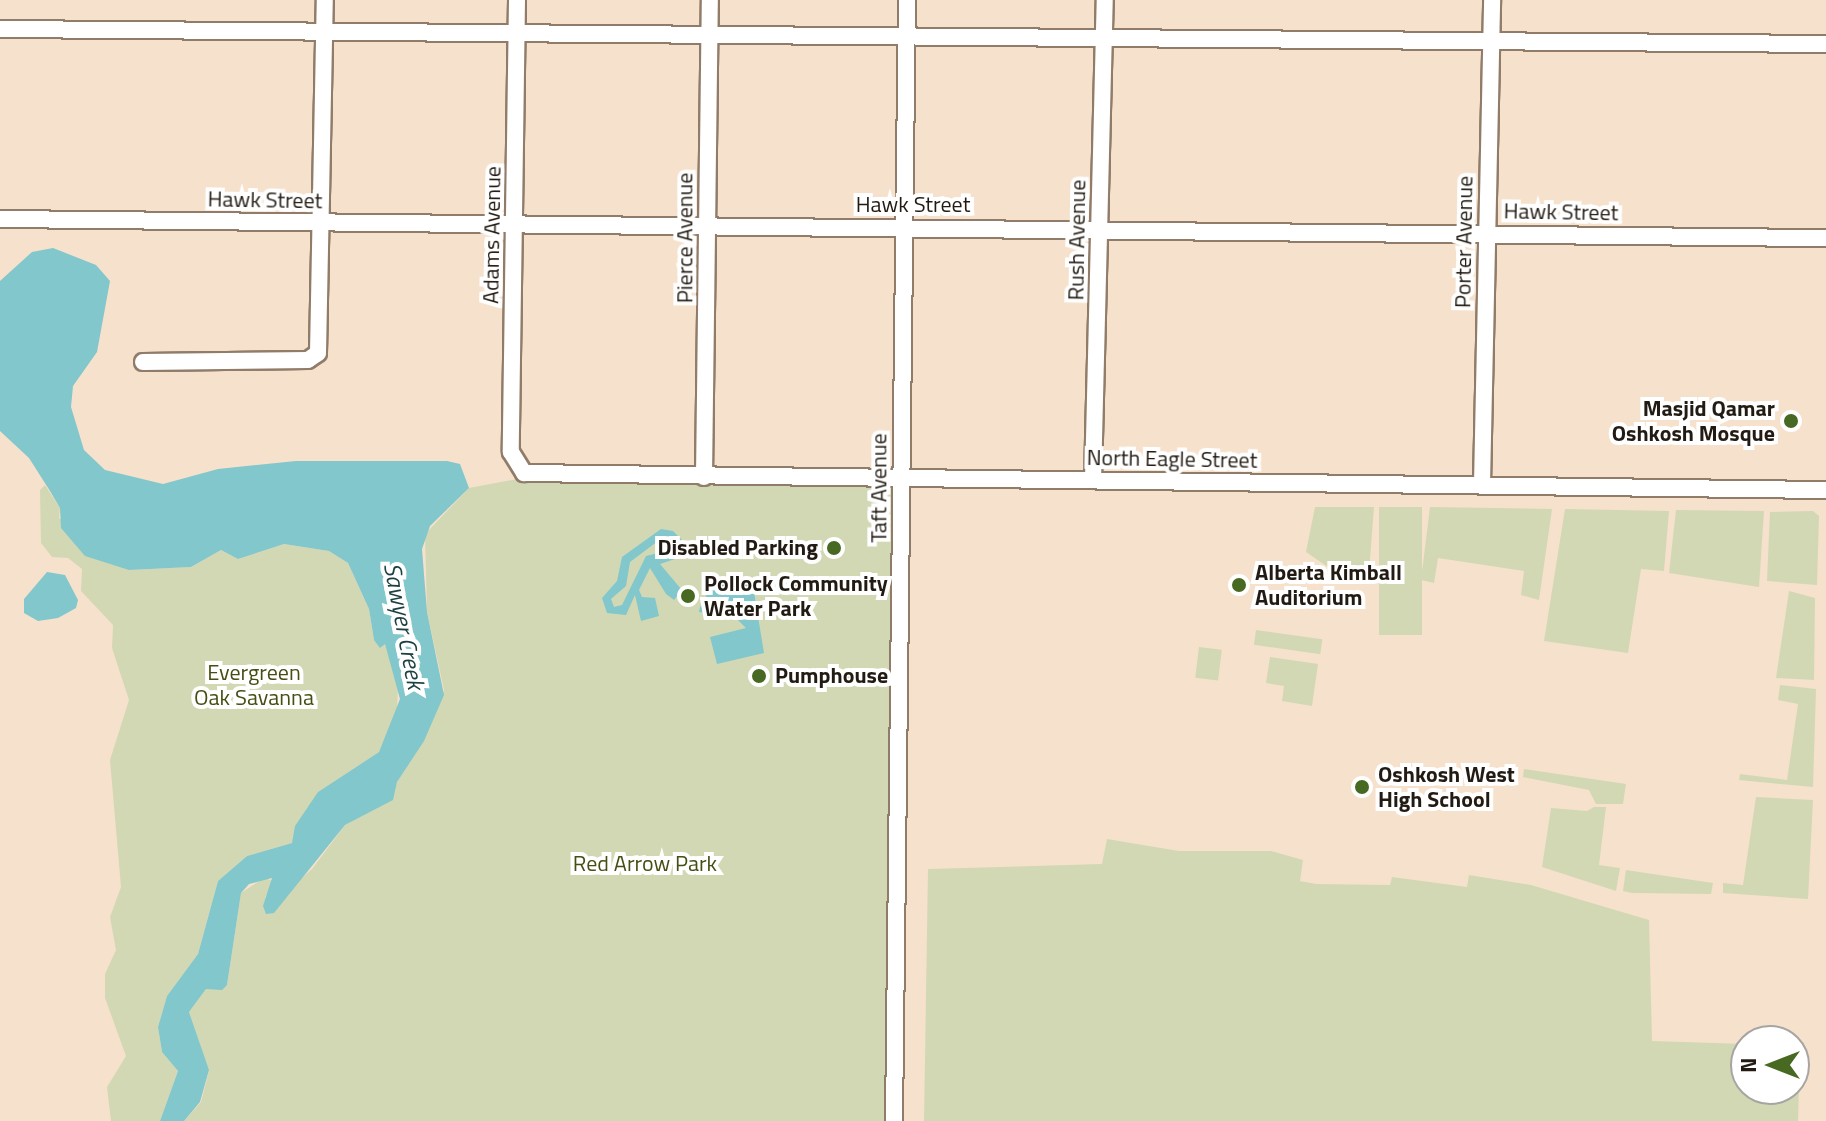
<!DOCTYPE html>
<html>
<head>
<meta charset="utf-8">
<style>
  body { margin:0 }
  #map { position:relative; width:1826px; height:1121px; overflow:hidden; background:#f6e1cc; font-family:"Titillium Web",sans-serif }
  div>[style] { position:absolute }
  .green>* { inset:0; background:#d2d8b4; transform-origin:0 0 }
  .water>* { inset:0; background:#81c7cb }
  .roads { filter:drop-shadow(2px 0 #907c69) drop-shadow(-2px 0 #907c69) drop-shadow(0 2px #907c69) drop-shadow(0 -2px #907c69) }
  .minor>* { height:16px; margin:-8px; padding:0 8px; transform-origin:8px; border-radius:8px; background:#fff }
  .dots>* { width:22px; height:22px; translate:-50% -50%; box-sizing:border-box; border:4px solid #fff; border-radius:50% }
  span { translate:-50% -50%; white-space:nowrap; text-align:center; line-height:1.15; -webkit-text-stroke:8px #fff; paint-order:stroke }
  .street-label { font-size:22px; color:#221b13 }
  .poi-label { font-size:22px; color:#221b13; font-weight:700 }
  .right { translate:-100% -50%; text-align:right }
  .left { translate:0 -50%; text-align:left }
  .park-label { font-size:22px; color:#484e13 }
  .water-label { font-size:24px; color:#1c3f41; font-style:italic }
  .north { position:absolute; left:1730px; top:1025px; width:80px; height:80px; box-sizing:border-box; background:#fff; border:2px solid #a7a4a1; border-radius:50%; rotate:270deg; font-size:22px; font-weight:700; line-height:32px; text-align:center; color:#221b13 }
  .north::after { content:''; display:block; margin:auto; width:28px; height:36px; background:#476921; clip-path:polygon(50% 0,100% 100%,50% 72%,0 100%) }
</style>
</head>
<body>
<div id="map">
  <div class="green">
    <i style="clip-path:polygon(533px 476px,901px 480px,894px 1121px,184px 1121px,201px 1102px,209px 1071px,189px 1012px,206px 989px,227px 985px,241px 893px,264px 878px,274px 881px,265px 898px,287px 891px,312px 869px,345px 825px,392px 800px,397px 782px,435px 715px,444px 690px,427px 612px,425px 534px,469px 488px)"></i>
    <i style="clip-path:polygon(45px 485px,60px 508px,59px 518px,129px 570px,191px 567px,221px 550px,238px 559px,284px 544px,329px 551px,348px 563px,369px 609px,374px 640px,385px 644px,398px 685px,397px 711px,379px 752px,318px 792px,292px 843px,247px 856px,218px 881px,198px 954px,167px 996px,158px 1027px,162px 1052px,178px 1071px,160px 1121px,111px 1121px,107px 1087px,126px 1056px,105px 998px,105px 974px,116px 950px,110px 917px,121px 887px,110px 760px,129px 700px,112px 648px,113px 625px,81px 591px,82px 569px,68px 558px,52px 557px,41px 543px,40px 490px)"></i>
    <i style="clip-path:polygon(1315px 507px,1374px 507px,1369px 572px,1328px 567px,1306px 552px)"></i>
    <i style="left:1379px;top:507px;width:43px;height:128px"></i>
    <i style="clip-path:polygon(1430px 507px,1552px 509px,1539px 600px,1521px 595px,1524px 571px,1438px 558px,1434px 583px,1421px 580px)"></i>
    <i style="clip-path:polygon(1565px 509px,1669px 511px,1664px 571px,1641px 569px,1628px 653px,1544px 641px)"></i>
    <i style="clip-path:polygon(1676px 510px,1764px 511px,1759px 587px,1669px 573px)"></i>
    <i style="clip-path:polygon(1813px 511px,1819px 516px,1817px 585px,1767px 581px,1770px 512px)"></i>
    <i style="clip-path:polygon(1789px 591px,1815px 598px,1814px 680px,1776px 678px)"></i>
    <i style="left:1256px;top:630px;width:67px;height:15px;rotate:8deg"></i>
    <i style="left:1199px;top:647px;width:23px;height:31px;rotate:7deg"></i>
    <i style="clip-path:polygon(1270px 657px,1318px 664px,1312px 706px,1282px 701px,1284px 686px,1266px 683px)"></i>
    <i style="clip-path:polygon(1780px 685px,1816px 689px,1813px 787px,1739px 780px,1740px 774px,1787px 780px,1798px 704px,1778px 700px)"></i>
    <i style="clip-path:polygon(1524px 769px,1626px 784px,1623px 804px,1596px 804px,1589px 790px,1523px 777px)"></i>
    <i style="clip-path:polygon(1756px 797px,1813px 800px,1808px 899px,1723px 893px,1723px 883px,1743px 885px)"></i>
    <i style="clip-path:polygon(1594px 807px,1606px 807px,1599px 865px,1620px 868px,1616px 891px,1542px 867px,1551px 808px,1587px 811px)"></i>
    <i style="clip-path:polygon(1107px 839px,1179px 851px,1271px 851px,1303px 860px,1300px 881px,1316px 884px,1390px 885px,1392px 877px,1467px 887px,1469px 875px,1531px 885px,1649px 920px,1652px 1041px,1746px 1044px,1746px 1089px,1794px 1089px,1794px 1046px,1800px 1046px,1798px 1121px,924px 1121px,928px 869px,1102px 864px)"></i>
    <i style="clip-path:polygon(1626px 870px,1713px 883px,1711px 894px,1632px 893px,1623px 891px)"></i>
  </div>
  <div class="water">
    <i style="clip-path:polygon(53px 248px,96px 265px,110px 281px,97px 352px,73px 386px,71px 407px,84px 450px,105px 470px,163px 484px,218px 469px,296px 461px,447px 461px,460px 464px,469px 488px,430px 526px,422px 549px,427px 612px,444px 695px,424px 741px,397px 782px,393px 800px,345px 825px,274px 913px,266px 914px,263px 906px,272px 878px,249px 884px,241px 893px,227px 985px,222px 990px,206px 989px,189px 1012px,209px 1070px,200px 1102px,184px 1121px,160px 1121px,178px 1071px,162px 1052px,158px 1027px,167px 996px,198px 954px,218px 881px,247px 856px,292px 843px,295px 826px,318px 792px,379px 752px,400px 699px,385px 644px,380px 648px,374px 640px,369px 609px,348px 563px,329px 551px,284px 544px,238px 559px,221px 550px,191px 567px,129px 570px,85px 556px,61px 528px,60px 508px,50px 491px,29px 458px,0 431px,0 281px,32px 252px)"></i>
    <i style="clip-path:polygon(evenodd,661px 529px,673px 531px,682px 540px,678px 558px,660px 564px,681px 589px,678px 595px,674px 600px,666px 594px,650px 568px,639px 590px,642px 597px,655px 598px,659px 616px,641px 621px,635px 595px,626px 615px,607px 613px,602px 598px,617px 581px,622px 557px,661px 529px,662px 538px,671px 541px,671px 550px,646px 556px,622px 605px,614px 607px,611px 599px,626px 586px,630px 562px,662px 538px)"></i>
    <i style="clip-path:polygon(47px 572px,65px 575px,78px 600px,76px 608px,58px 618px,38px 621px,24px 613px,24px 599px)"></i>
    <i style="clip-path:polygon(733px 577px,748px 578px,753px 586px,764px 653px,717px 664px,710px 637px,746px 628px,734px 616px,699px 612px,700px 607px,711px 587px)"></i>
  </div>
  <div class="roads">
    <div class="minor">
      <i style="left:517px;top:0;width:452px;rotate:90.8deg"></i>
      <i style="left:511px;top:452px;width:25px;rotate:58deg"></i>
      <i style="left:524px;top:473px;width:1302px;rotate:0.75deg"></i>
      <i style="left:0;top:29px;width:1826px;rotate:0.47deg"></i>
      <i style="left:0;top:219px;width:1826px;rotate:0.6deg"></i>
      <i style="left:143px;top:362px;width:165px;rotate:-0.7deg"></i>
      <i style="left:308px;top:360px;width:12px;rotate:-35deg"></i>
      <i style="left:318px;top:353px;width:353px;rotate:-88.9deg"></i>
      <i style="left:704px;top:477px;width:477px;rotate:-89.3deg"></i>
      <i style="left:1093px;top:480px;width:480px;rotate:-88.6deg"></i>
      <i style="left:1482px;top:484px;width:484px;rotate:-88.8deg"></i>
      <i style="left:894px;top:1121px;width:1121px;rotate:-89.34deg"></i>
    </div>
  </div>
  <div class="dots">
    <i style="left:1791px;top:421px;background:#476921"></i>
    <i style="left:834px;top:548px;background:#476921"></i>
    <i style="left:1239px;top:585px;background:#476921"></i>
    <i style="left:688px;top:596px;background:#476921"></i>
    <i style="left:759px;top:676px;background:#476921"></i>
    <i style="left:1362px;top:787px;background:#476921"></i>
  </div>
  <div class="street-label">
    <span style="left:265px;top:200px;rotate:1deg">Hawk Street</span>
    <span style="left:913px;top:205px">Hawk Street</span>
    <span style="left:1561px;top:212px;rotate:1deg">Hawk Street</span>
    <span style="left:492px;top:235px;rotate:-89deg">Adams Avenue</span>
    <span style="left:685px;top:238px;rotate:-90deg">Pierce Avenue</span>
    <span style="left:1077px;top:240px;rotate:-89deg">Rush Avenue</span>
    <span style="left:1464px;top:242px;rotate:-89deg">Porter Avenue</span>
    <span style="left:1172px;top:459px;rotate:1deg">North Eagle Street</span>
    <span style="left:879px;top:488px;rotate:-90deg">Taft Avenue</span>
  </div>
  <div class="poi-label">
    <span class="right" style="left:1775px;top:421px">Masjid Qamar<br>Oshkosh Mosque</span>
    <span class="right" style="left:818px;top:548px">Disabled Parking</span>
    <span class="left" style="left:1255px;top:585px">Alberta Kimball<br>Auditorium</span>
    <span class="left" style="left:704px;top:596px">Pollock Community<br>Water Park</span>
    <span class="left" style="left:775px;top:676px">Pumphouse</span>
    <span class="left" style="left:1378px;top:787px">Oshkosh West<br>High School</span>
  </div>
  <div class="park-label">
    <span style="left:254px;top:685px">Evergreen<br>Oak Savanna</span>
    <span style="left:645px;top:864px">Red Arrow Park</span>
  </div>
  <div class="water-label">
    <span style="left:404px;top:626px;rotate:79deg">Sawyer Creek</span>
  </div>
  <div class="north">N</div>
</div>
</body>
</html>
